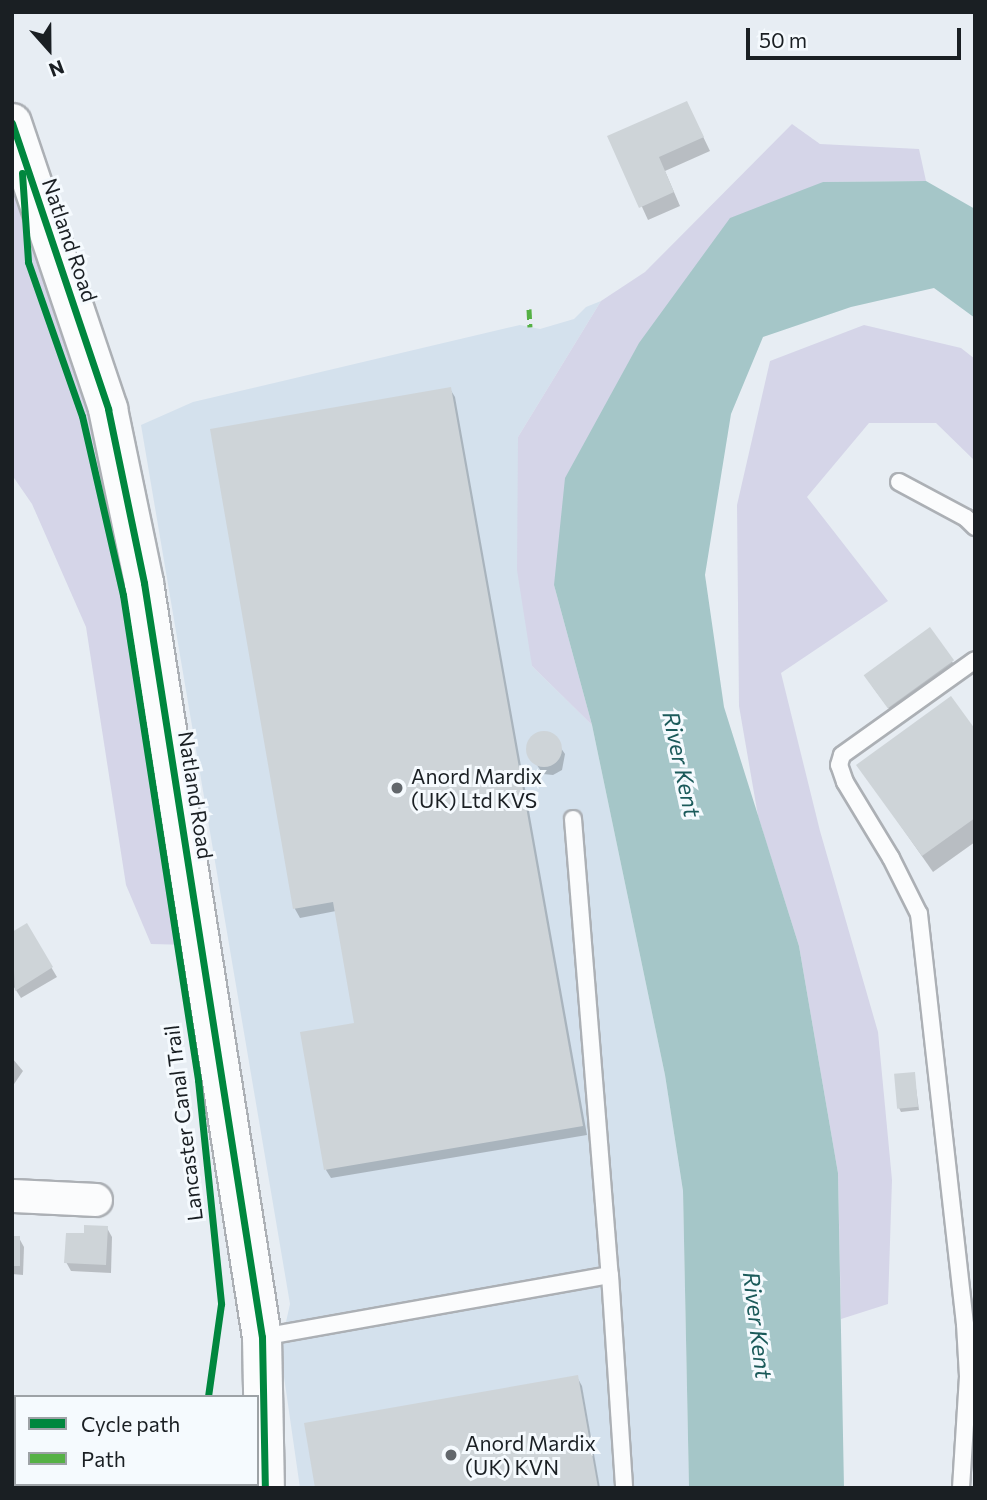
<!DOCTYPE html>
<html>
<head>
<meta charset="utf-8">
<style>
  body { margin:0 }
  #map { position:relative; width:987px; height:1500px; overflow:hidden; background:#e7edf3; font-family:Commissioner,sans-serif }
  div>[style] { position:absolute }
  .built>* { inset:0; background:#d4e1ed }
  .green>* { inset:0; background:#d5d5e8 }
  .water>* { inset:0; background:#a5c6c8 }
  .shadow>* { inset:0; background:#0003; transform-origin:0 0 }
  .building>* { inset:0; background:#ced4d8; transform-origin:0 0 }
  .round { border-radius:50% }
  .roads { filter:drop-shadow(2px 0 #acb0b5) drop-shadow(-2px 0 #acb0b5) drop-shadow(0 2px #acb0b5) drop-shadow(0 -2px #acb0b5) }
  .lane>* { height:16px; margin:-8px; padding:0 8px; transform-origin:8px; border-radius:8px; background:#fbfcfd }
  .street>* { height:32px; margin:-16px; padding:0 16px; transform-origin:16px; border-radius:16px; background:#fbfcfd }
  .secondary>* { height:38px; margin:-19px; padding:0 19px; transform-origin:19px; border-radius:19px; background:#fbfcfd }
  .quiet>* { height:5px; margin-top:-2.5px; transform-origin:0; background:repeating-linear-gradient(90deg,#55b145 0 10px,transparent 0 15px) }
  .cycleway>* { height:7px; margin:-3.5px; padding:0 3.5px; transform-origin:3.5px; border-radius:3.5px; background:#00873e }
  .dots>* { width:19px; height:19px; translate:-50% -50%; box-sizing:border-box; border:4px solid #f5fafe; border-radius:50% }
  span { translate:-50% -50%; white-space:nowrap; text-align:center; line-height:1.15; -webkit-text-stroke:6px #f5fafe; paint-order:stroke }
  .street-label { font-size:21px; color:#1a1f23 }
  .poi-label { font-size:21px; color:#1a1f23 }
  .left { translate:0 -50%; text-align:left }
  .water-label { font-size:23px; color:#1b5a5a; font-style:italic }
  .frame { position:absolute; inset:0; border:14px solid #1a1f23; pointer-events:none }
  .legend { position:absolute; left:14px; top:1395px; width:245px; height:91px; box-sizing:border-box; background:#f5fafe; border:2px solid #9da2a6; margin:0; padding:9px 12px; list-style:none; font-size:21px; color:#1a1f23 }
  .legend li { display:flex; align-items:center; gap:14px; height:35px }
  .legend b { width:35px; border:2px solid #9da2a6 }
  .north { position:absolute; left:14px; top:14px; width:70px; height:70px; -webkit-text-stroke:5px #f5fafe; paint-order:stroke; rotate:159deg; font-size:19px; font-weight:700; line-height:28px; text-align:center; color:#1a1f23 }
  .north::after { content:''; display:block; margin:auto; width:24px; height:32px; background:#1a1f23; clip-path:polygon(50% 0,100% 100%,50% 72%,0 100%) }
  .scale { position:absolute; left:746px; top:28px; width:215px; height:32px; box-sizing:border-box; border:4px solid #1a1f23; border-top:0; padding-left:9px; font-size:21px; line-height:24px; white-space:nowrap; color:#1a1f23; -webkit-text-stroke:5px #f5fafe; paint-order:stroke }
</style>
</head>
<body>
<div id="map">
  <div class="built">
    <i style="clip-path:polygon(601px 301px,518px 437px,532px 666px,592px 725px,665px 1075px,683px 1191px,689px 1488px,300px 1488px,280px 1349px,290px 1304px,141px 425px,193px 402px,520px 325px,540px 329px,574px 319px,586px 307px)"></i>
  </div>
  <div class="green">
    <i style="clip-path:polygon(792px 124px,820px 144px,919px 149px,926px 181px,823px 182px,554px 585px,592px 725px,532px 666px,517px 570px,518px 437px,601px 301px,645px 272px)"></i>
    <i style="clip-path:polygon(12px 178px,86px 390px,137px 594px,190px 945px,151px 944px,126px 885px,86px 627px,32px 504px,12px 475px)"></i>
    <i style="clip-path:polygon(864px 325px,961px 348px,975px 359px,975px 461px,936px 423px,869px 423px,807px 497px,888px 601px,781px 673px,820px 831px,878px 1032px,892px 1180px,888px 1304px,841px 1319px,838px 1173px,799px 946px,758px 816px,739px 706px,737px 505px,770px 361px)"></i>
  </div>
  <div class="water">
    <i style="clip-path:polygon(926px 181px,975px 209px,975px 318px,934px 288px,851px 307px,763px 337px,731px 414px,705px 575px,724px 707px,799px 946px,838px 1173px,844px 1488px,689px 1488px,683px 1191px,665px 1075px,592px 725px,554px 585px,565px 478px,639px 343px,730px 218px,823px 182px)"></i>
  </div>
  <div class="shadow">
    <i style="clip-path:polygon(687px 103px,710px 151px,665px 171px,680px 206px,648px 220px,610px 137px)"></i>
    <i style="clip-path:polygon(450px 389px,455px 397px,587px 1135px,331px 1178px,326px 1170px,356px 1025px,336px 911px,300px 918px,295px 909px,212px 431px)"></i>
    <i style="clip-path:polygon(930px 630px,958px 670px,895px 717px,872px 686px)"></i>
    <i style="clip-path:polygon(975px 732px,975px 842px,933px 872px,859px 766px)"></i>
    <i style="clip-path:polygon(542px 733px,552px 735px,565px 754px,562px 770px,553px 775px,543px 774px,528px 752px,533px 738px)"></i>
    <i style="clip-path:polygon(26px 925px,57px 977px,21px 998px,12px 984px,12px 934px)"></i>
    <i style="clip-path:polygon(12px 1058px,23px 1071px,12px 1087px)"></i>
    <i style="clip-path:polygon(914px 1074px,919px 1110px,901px 1112px,899px 1108px)"></i>
    <i style="clip-path:polygon(107px 1228px,112px 1237px,111px 1273px,71px 1271px,66px 1262px,86px 1235px)"></i>
    <i style="clip-path:polygon(12px 1238px,19px 1238px,24px 1247px,23px 1275px,12px 1274px)"></i>
    <i style="clip-path:polygon(577px 1377px,582px 1386px,600px 1488px,317px 1488px)"></i>
    <i style="left:12px;top:1434px;width:4px;height:32px;rotate:27deg"></i>
    <i style="clip-path:polygon(41px 1484px,86px 1484px,84px 1488px,47px 1488px)"></i>
  </div>
  <div class="building">
    <i style="clip-path:polygon(687px 101px,704px 137px,659px 157px,674px 192px,639px 208px,607px 136px)"></i>
    <i style="clip-path:polygon(451px 387px,583px 1126px,324px 1170px,300px 1032px,354px 1023px,333px 902px,293px 909px,210px 429px)"></i>
    <i style="left:930px;top:627px;width:41px;height:82px;rotate:54deg"></i>
    <i style="clip-path:polygon(951px 696px,975px 729px,975px 818px,922px 856px,856px 765px)"></i>
    <i class="round" style="left:526px;top:731px;width:36px;height:36px"></i>
    <i style="clip-path:polygon(27px 923px,53px 967px,15px 991px,12px 932px)"></i>
    <i style="left:915px;top:1072px;width:35px;height:21px;rotate:85deg"></i>
    <i style="clip-path:polygon(84px 1225px,108px 1226px,106px 1265px,64px 1263px,66px 1233px,84px 1233px)"></i>
    <i style="left:12px;top:1236px;width:8px;height:30px"></i>
    <i style="clip-path:polygon(578px 1375px,598px 1488px,315px 1488px,304px 1423px)"></i>
  </div>
  <div class="roads">
    <div class="lane">
      <i style="left:899px;top:482px;width:76px;rotate:28.2deg"></i>
      <i style="left:966px;top:518px;width:13px;rotate:45deg"></i>
      <i style="left:573px;top:819px;width:457px;rotate:85.4deg"></i>
      <i style="left:610px;top:1275px;width:213px;rotate:86.2deg"></i>
      <i style="left:262px;top:1337px;width:353px;rotate:-10.1deg"></i>
      <i style="left:12px;top:1479px;width:6px;rotate:51deg"></i>
      <i style="left:961px;top:1488px;width:112px;rotate:-86.4deg"></i>
      <i style="left:968px;top:1376px;width:52px;rotate:-93.3deg"></i>
      <i style="left:965px;top:1324px;width:413px;rotate:-96.4deg"></i>
      <i style="left:919px;top:914px;width:63px;rotate:-116.6deg"></i>
      <i style="left:891px;top:858px;width:89px;rotate:-121.2deg"></i>
      <i style="left:845px;top:782px;width:18px;rotate:-109deg"></i>
      <i style="left:839px;top:765px;width:10px;rotate:-73deg"></i>
      <i style="left:842px;top:755px;width:163px;rotate:-35.5deg"></i>
    </div>
    <div class="street">
      <i style="left:12px;top:1196px;width:84px;rotate:2.7deg"></i>
    </div>
    <div class="secondary">
      <i style="left:12px;top:123px;width:302px;rotate:71.4deg"></i>
      <i style="left:108px;top:409px;width:178px;rotate:78.3deg"></i>
      <i style="left:144px;top:583px;width:763px;rotate:81.11deg"></i>
      <i style="left:262px;top:1337px;width:151px;rotate:88.9deg"></i>
    </div>
  </div>
  <div class="quiet">
    <i style="left:529px;top:309px;width:18px;rotate:87deg"></i>
  </div>
  <div class="cycleway">
    <i style="left:12px;top:123px;width:302px;rotate:71.4deg"></i>
    <i style="left:108px;top:409px;width:178px;rotate:78.3deg"></i>
    <i style="left:144px;top:583px;width:763px;rotate:81.11deg"></i>
    <i style="left:262px;top:1337px;width:151px;rotate:88.9deg"></i>
    <i style="left:22px;top:173px;width:89px;rotate:86.1deg"></i>
    <i style="left:28px;top:262px;width:163px;rotate:70.7deg"></i>
    <i style="left:82px;top:416px;width:184px;rotate:77.1deg"></i>
    <i style="left:123px;top:595px;width:491px;rotate:81.2deg"></i>
    <i style="left:198px;top:1080px;width:225px;rotate:84.1deg"></i>
    <i style="left:221px;top:1304px;width:94px;rotate:98deg"></i>
  </div>
  <div class="dots">
    <i style="left:397px;top:788px;background:#62676c"></i>
    <i style="left:451px;top:1455px;background:#62676c"></i>
  </div>
  <div class="street-label">
    <span style="left:70px;top:240px;rotate:71deg">Natland Road</span>
    <span style="left:196px;top:795px;rotate:81deg">Natland Road</span>
    <span style="left:183px;top:1123px;rotate:-97deg">Lancaster Canal Trail</span>
  </div>
  <div class="poi-label">
    <span class="left" style="left:411px;top:788px">Anord Mardix<br>(UK) Ltd KVS</span>
    <span class="left" style="left:465px;top:1455px">Anord Mardix<br>(UK) KVN</span>
  </div>
  <div class="water-label">
    <span style="left:682px;top:764px;rotate:78deg">River Kent</span>
    <span style="left:758px;top:1325px;rotate:83deg">River Kent</span>
  </div>
  <div class="frame"></div>
  <ul class="legend">
  <li><b style="height:9px;background:#00873e"></b>Cycle path</li>
  <li><b style="height:9px;background:#55b145"></b>Path</li>
  </ul>
  <div class="north">N</div>
  <div class="scale">50 m</div>
</div>
</body>
</html>
